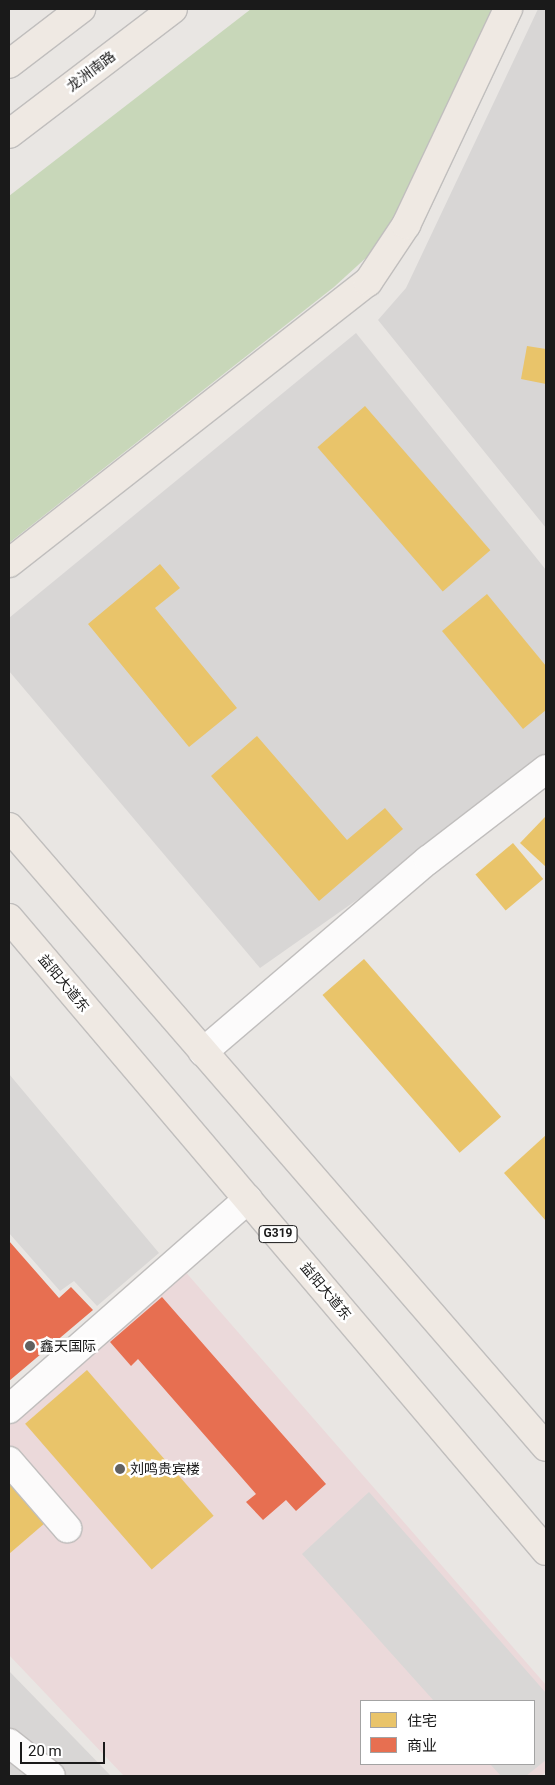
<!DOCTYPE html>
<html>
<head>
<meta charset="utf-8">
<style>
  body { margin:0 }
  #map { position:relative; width:555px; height:1785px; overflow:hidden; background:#e9e6e3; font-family:Roboto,"Noto Sans SC",sans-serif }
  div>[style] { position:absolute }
  .residential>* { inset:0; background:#d8d6d5 }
  .commercial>* { inset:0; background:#ebd9da }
  .forest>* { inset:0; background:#c8d7b9 }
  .parking>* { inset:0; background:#d9d7d6 }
  .homes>* { inset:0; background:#e9c46a; transform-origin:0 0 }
  .shops>* { inset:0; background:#e76f51 }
  .roads { filter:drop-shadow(1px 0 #c0bebd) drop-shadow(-1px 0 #c0bebd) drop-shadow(0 1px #c0bebd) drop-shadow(0 -1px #c0bebd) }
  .minor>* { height:28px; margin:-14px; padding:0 14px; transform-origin:14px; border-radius:14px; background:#fcfbfb }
  .major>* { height:28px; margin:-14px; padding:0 14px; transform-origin:14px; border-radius:14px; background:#efe9e3 }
  .dots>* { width:14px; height:14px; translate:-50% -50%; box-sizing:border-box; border:2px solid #fff; border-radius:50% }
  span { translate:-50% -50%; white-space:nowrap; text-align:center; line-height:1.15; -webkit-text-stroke:5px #fff; paint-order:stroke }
  .shield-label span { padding:1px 4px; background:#fff; border:1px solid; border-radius:4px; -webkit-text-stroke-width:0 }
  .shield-label { font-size:12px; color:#1a1a1a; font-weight:700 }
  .street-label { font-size:14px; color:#1a1a1a }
  .poi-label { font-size:14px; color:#1a1a1a }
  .left { translate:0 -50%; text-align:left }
  .frame { position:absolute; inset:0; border:10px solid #1a1a1a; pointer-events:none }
  .legend { position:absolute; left:360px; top:1700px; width:175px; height:65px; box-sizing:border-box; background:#fff; border:1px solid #a3a3a3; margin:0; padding:6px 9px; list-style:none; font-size:15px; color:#1a1a1a }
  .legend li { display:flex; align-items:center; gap:10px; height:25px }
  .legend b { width:25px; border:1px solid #a3a3a3 }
  .scale { position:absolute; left:20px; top:1742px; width:85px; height:22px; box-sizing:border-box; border:2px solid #1a1a1a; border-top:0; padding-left:6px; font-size:15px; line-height:18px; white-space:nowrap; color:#1a1a1a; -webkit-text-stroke:4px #fff; paint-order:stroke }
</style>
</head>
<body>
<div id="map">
  <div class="residential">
    <i style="clip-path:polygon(538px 9px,546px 9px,546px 528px,378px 320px,406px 288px)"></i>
    <i style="clip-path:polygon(356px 333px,546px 570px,546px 767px,260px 968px,9px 671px,9px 618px)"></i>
    <i style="clip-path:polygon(9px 1671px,111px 1776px,9px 1776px)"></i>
  </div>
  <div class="commercial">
    <i style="clip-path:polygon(evenodd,183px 1269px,546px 1685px,546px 1772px,541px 1776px,124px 1776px,9px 1655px,9px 1422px,183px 1269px,361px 1701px,534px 1701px,534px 1764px,361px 1764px,361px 1701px)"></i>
  </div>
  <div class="forest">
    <i style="clip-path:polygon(251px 9px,498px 9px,400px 215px,368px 256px,334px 287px,9px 543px,9px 196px)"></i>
  </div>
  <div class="parking">
    <i style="clip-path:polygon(9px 1074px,159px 1253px,97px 1306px,74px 1281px,60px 1291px,9px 1233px)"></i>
    <i style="clip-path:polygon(369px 1492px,546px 1693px,546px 1760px,526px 1776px,501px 1776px,490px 1764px,534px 1764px,534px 1701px,434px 1701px,302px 1554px)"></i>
  </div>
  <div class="homes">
    <i style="clip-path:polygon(527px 346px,546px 349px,546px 384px,521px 379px)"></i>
    <i style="left:365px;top:406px;width:191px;height:63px;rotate:49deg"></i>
    <i style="clip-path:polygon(160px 564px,180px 588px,155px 608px,237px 708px,189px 747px,88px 624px)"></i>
    <i style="clip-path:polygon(487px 594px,546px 666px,546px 710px,523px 729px,442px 631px)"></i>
    <i style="clip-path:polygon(257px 736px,347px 840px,385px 808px,403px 829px,319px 901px,211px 776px)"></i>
    <i style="clip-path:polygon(545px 817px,546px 818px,546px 867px,520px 843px)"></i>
    <i style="left:513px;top:843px;width:47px;height:49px;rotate:50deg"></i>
    <i style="left:364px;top:959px;width:209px;height:55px;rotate:49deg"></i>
    <i style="clip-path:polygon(546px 1135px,546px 1221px,504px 1173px)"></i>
    <i style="left:87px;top:1370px;width:193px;height:82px;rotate:49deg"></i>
    <i style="clip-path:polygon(9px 1481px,45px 1523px,9px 1554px)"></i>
  </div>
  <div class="shops">
    <i style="clip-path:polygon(9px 1241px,59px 1298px,71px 1287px,93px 1310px,9px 1381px)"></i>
    <i style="clip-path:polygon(162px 1297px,326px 1484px,296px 1511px,286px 1500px,263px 1520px,246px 1502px,256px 1494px,138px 1359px,131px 1366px,110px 1342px)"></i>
  </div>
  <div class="roads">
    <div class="minor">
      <i style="left:203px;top:1052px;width:296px;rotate:-40.5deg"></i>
      <i style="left:428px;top:860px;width:149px;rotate:-37.6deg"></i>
      <i style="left:9px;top:1409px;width:318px;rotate:-41.3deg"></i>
      <i style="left:9px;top:1461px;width:89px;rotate:49.1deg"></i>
      <i style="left:9px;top:1743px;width:53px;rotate:38.2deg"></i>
    </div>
    <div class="major">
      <i style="left:9px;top:64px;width:91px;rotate:-37.4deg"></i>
      <i style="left:9px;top:134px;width:206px;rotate:-37.3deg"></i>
      <i style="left:9px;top:563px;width:456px;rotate:-38.1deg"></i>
      <i style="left:368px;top:282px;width:69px;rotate:-56.3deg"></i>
      <i style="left:406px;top:225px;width:239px;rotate:-64.7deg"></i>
      <i style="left:9px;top:827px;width:820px;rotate:49.1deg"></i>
      <i style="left:9px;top:918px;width:830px;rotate:49.69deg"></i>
    </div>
  </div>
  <div class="dots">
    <i style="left:30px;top:1346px;background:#626160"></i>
    <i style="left:120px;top:1469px;background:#626160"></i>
  </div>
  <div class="shield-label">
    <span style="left:278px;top:1234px">G319</span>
  </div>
  <div class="street-label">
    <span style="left:91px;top:71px;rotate:-37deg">龙洲南路</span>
    <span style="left:64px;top:983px;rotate:50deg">益阳大道东</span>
    <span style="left:326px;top:1291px;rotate:50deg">益阳大道东</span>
  </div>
  <div class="poi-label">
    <span class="left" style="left:40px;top:1346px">鑫天国际</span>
    <span class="left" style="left:130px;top:1469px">刘鸣贵宾楼</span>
  </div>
  <div class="frame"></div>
  <ul class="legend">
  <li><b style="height:14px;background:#e9c46a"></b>住宅</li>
  <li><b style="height:14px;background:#e76f51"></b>商业</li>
  </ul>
  <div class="scale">20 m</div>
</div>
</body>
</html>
